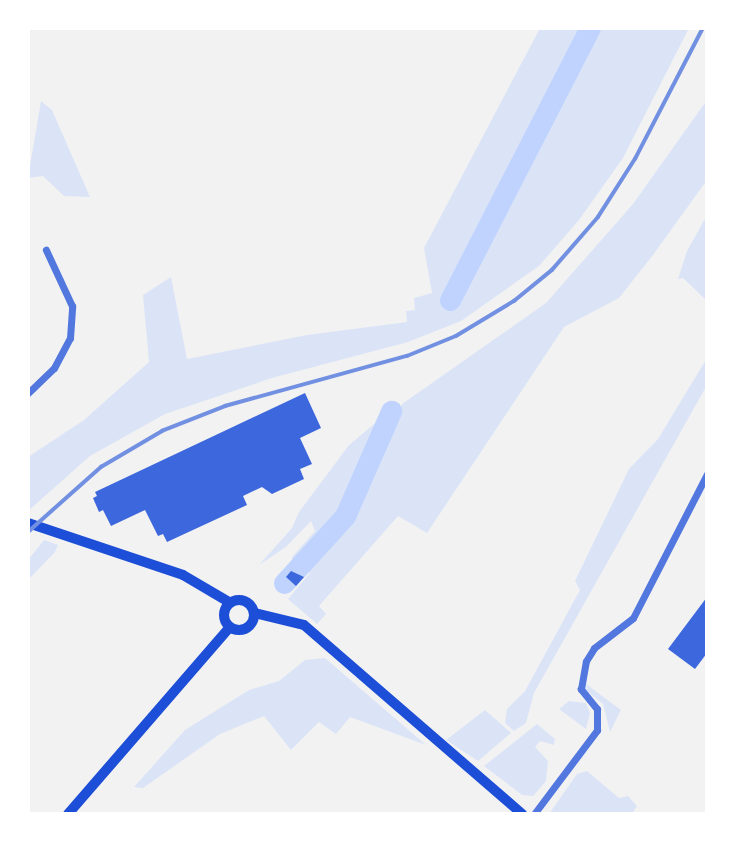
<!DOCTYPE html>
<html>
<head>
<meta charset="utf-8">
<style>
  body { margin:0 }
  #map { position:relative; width:735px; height:842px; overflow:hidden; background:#f2f2f2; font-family:"DejaVu Sans",sans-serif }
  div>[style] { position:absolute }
  .green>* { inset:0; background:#dbe4f7 }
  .river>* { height:21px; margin:-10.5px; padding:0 10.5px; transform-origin:10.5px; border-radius:10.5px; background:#bfd3fe }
  .building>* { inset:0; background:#3d67dc }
  .minor>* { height:7px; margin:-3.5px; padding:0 3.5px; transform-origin:3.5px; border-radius:3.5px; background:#5277de }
  .primary>* { height:10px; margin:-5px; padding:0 5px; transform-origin:5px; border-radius:5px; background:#1d4ed8 }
  .primary>.ring { margin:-5px; padding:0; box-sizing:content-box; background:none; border:10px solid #1d4ed8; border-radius:50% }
  .rail>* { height:3.5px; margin:-1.75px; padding:0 1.75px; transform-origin:1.75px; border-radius:1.75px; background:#7290e2 }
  span { translate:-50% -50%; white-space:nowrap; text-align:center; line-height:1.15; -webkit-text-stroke:7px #fff; paint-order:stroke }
  .frame { position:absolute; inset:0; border:30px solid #fff; pointer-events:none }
</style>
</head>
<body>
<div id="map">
  <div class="green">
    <i style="clip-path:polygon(540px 28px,583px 28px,447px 298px,457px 303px,598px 28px,689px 28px,623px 158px,579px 220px,539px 266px,461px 321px,408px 342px,272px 378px,165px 414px,90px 456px,28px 511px,28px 457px,84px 420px,149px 362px,143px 295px,171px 277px,187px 359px,307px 335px,407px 322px,406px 311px,415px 310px,414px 298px,432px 293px,424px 248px)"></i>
    <i style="clip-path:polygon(707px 100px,707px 180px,653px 255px,619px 298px,564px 327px,427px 533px,398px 516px,319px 606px,326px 614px,317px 624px,288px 599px,310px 573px,305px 568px,351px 516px,402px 404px,546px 303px,633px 204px)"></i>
    <i style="clip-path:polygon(41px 101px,52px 110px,90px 197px,64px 196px,43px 176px,28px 178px)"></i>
    <i style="clip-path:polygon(707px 215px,707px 301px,683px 278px,678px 279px,687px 251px)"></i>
    <i style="clip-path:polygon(707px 358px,707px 385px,534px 693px,526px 723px,514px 731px,505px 723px,507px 709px,525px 691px,580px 590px,575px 581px,629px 469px,658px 439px)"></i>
    <i style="clip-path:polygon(379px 420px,334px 520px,292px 567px,292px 557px,315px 531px,311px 521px,286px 547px,259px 565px,292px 528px,299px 512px,349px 445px)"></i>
    <i style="clip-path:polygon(44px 540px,58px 545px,55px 552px,28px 580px,28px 560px)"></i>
    <i style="clip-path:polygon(325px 658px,426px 745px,350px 717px,336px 734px,319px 722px,291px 750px,264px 716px,220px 734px,143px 788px,134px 787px,185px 730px,249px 690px,279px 681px,305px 660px)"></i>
    <i style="clip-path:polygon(586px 684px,621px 710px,610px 732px,603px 704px,587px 691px)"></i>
    <i style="clip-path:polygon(569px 701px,586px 703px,590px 713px,586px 729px,559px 709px)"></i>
    <i style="clip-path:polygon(485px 710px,511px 733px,478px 761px,446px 740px)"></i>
    <i style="clip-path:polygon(537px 724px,555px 739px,554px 745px,540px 741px,535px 747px,548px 761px,546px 781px,533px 796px,522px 795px,484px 766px)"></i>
    <i style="clip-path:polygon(587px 771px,619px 798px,628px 796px,637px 806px,632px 814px,549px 814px,577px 774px)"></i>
  </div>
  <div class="river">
    <i style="left:450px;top:300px;width:306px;rotate:-62.8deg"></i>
    <i style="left:284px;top:583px;width:91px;rotate:-47.7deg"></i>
    <i style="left:345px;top:516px;width:115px;rotate:-66.3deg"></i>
  </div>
  <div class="building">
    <i style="clip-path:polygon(305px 393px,321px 428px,300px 438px,312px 464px,300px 469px,304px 479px,272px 494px,262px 487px,243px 496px,247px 505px,167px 542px,163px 534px,158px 536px,145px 510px,111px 526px,103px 510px,99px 512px,93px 498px,97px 496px,95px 492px)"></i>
    <i style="clip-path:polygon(291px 571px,304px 577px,296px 586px,286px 577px)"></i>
    <i style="clip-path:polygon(707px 597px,707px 653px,695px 669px,668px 649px)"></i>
  </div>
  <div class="minor">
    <i style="left:28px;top:393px;width:36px;rotate:-44deg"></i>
    <i style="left:54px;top:368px;width:34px;rotate:-62deg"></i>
    <i style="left:70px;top:338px;width:32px;rotate:-86deg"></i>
    <i style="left:72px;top:306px;width:62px;rotate:-114.9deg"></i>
    <i style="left:534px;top:814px;width:105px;rotate:-53.1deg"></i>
    <i style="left:597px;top:730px;width:21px;rotate:-90deg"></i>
    <i style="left:597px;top:709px;width:26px;rotate:-129deg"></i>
    <i style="left:581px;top:689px;width:28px;rotate:-80deg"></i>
    <i style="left:586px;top:661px;width:15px;rotate:-58deg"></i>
    <i style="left:594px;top:648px;width:49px;rotate:-37.6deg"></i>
    <i style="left:633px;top:618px;width:162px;rotate:-62.8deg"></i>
  </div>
  <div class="primary">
    <i style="left:28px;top:523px;width:163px;rotate:18.5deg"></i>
    <i style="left:183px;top:575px;width:53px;rotate:30.4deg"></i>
    <i class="ring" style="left:224px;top:600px;width:20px;height:20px"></i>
    <i style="left:255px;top:613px;width:50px;rotate:13.8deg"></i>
    <i style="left:304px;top:625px;width:289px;rotate:40.9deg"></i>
    <i style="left:68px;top:814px;width:247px;rotate:-49.1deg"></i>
  </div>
  <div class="rail">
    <i style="left:28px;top:532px;width:98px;rotate:-41.7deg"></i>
    <i style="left:101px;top:467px;width:71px;rotate:-30.5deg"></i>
    <i style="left:162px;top:431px;width:68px;rotate:-21.6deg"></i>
    <i style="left:225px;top:406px;width:189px;rotate:-15.4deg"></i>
    <i style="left:407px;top:356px;width:53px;rotate:-22.2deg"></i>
    <i style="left:456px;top:336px;width:68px;rotate:-31.1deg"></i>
    <i style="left:514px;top:301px;width:49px;rotate:-39.2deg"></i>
    <i style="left:552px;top:270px;width:70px;rotate:-49deg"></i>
    <i style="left:598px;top:217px;width:69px;rotate:-57.5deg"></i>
    <i style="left:635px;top:159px;width:148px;rotate:-62.6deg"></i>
  </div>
  <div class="frame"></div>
</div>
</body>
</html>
